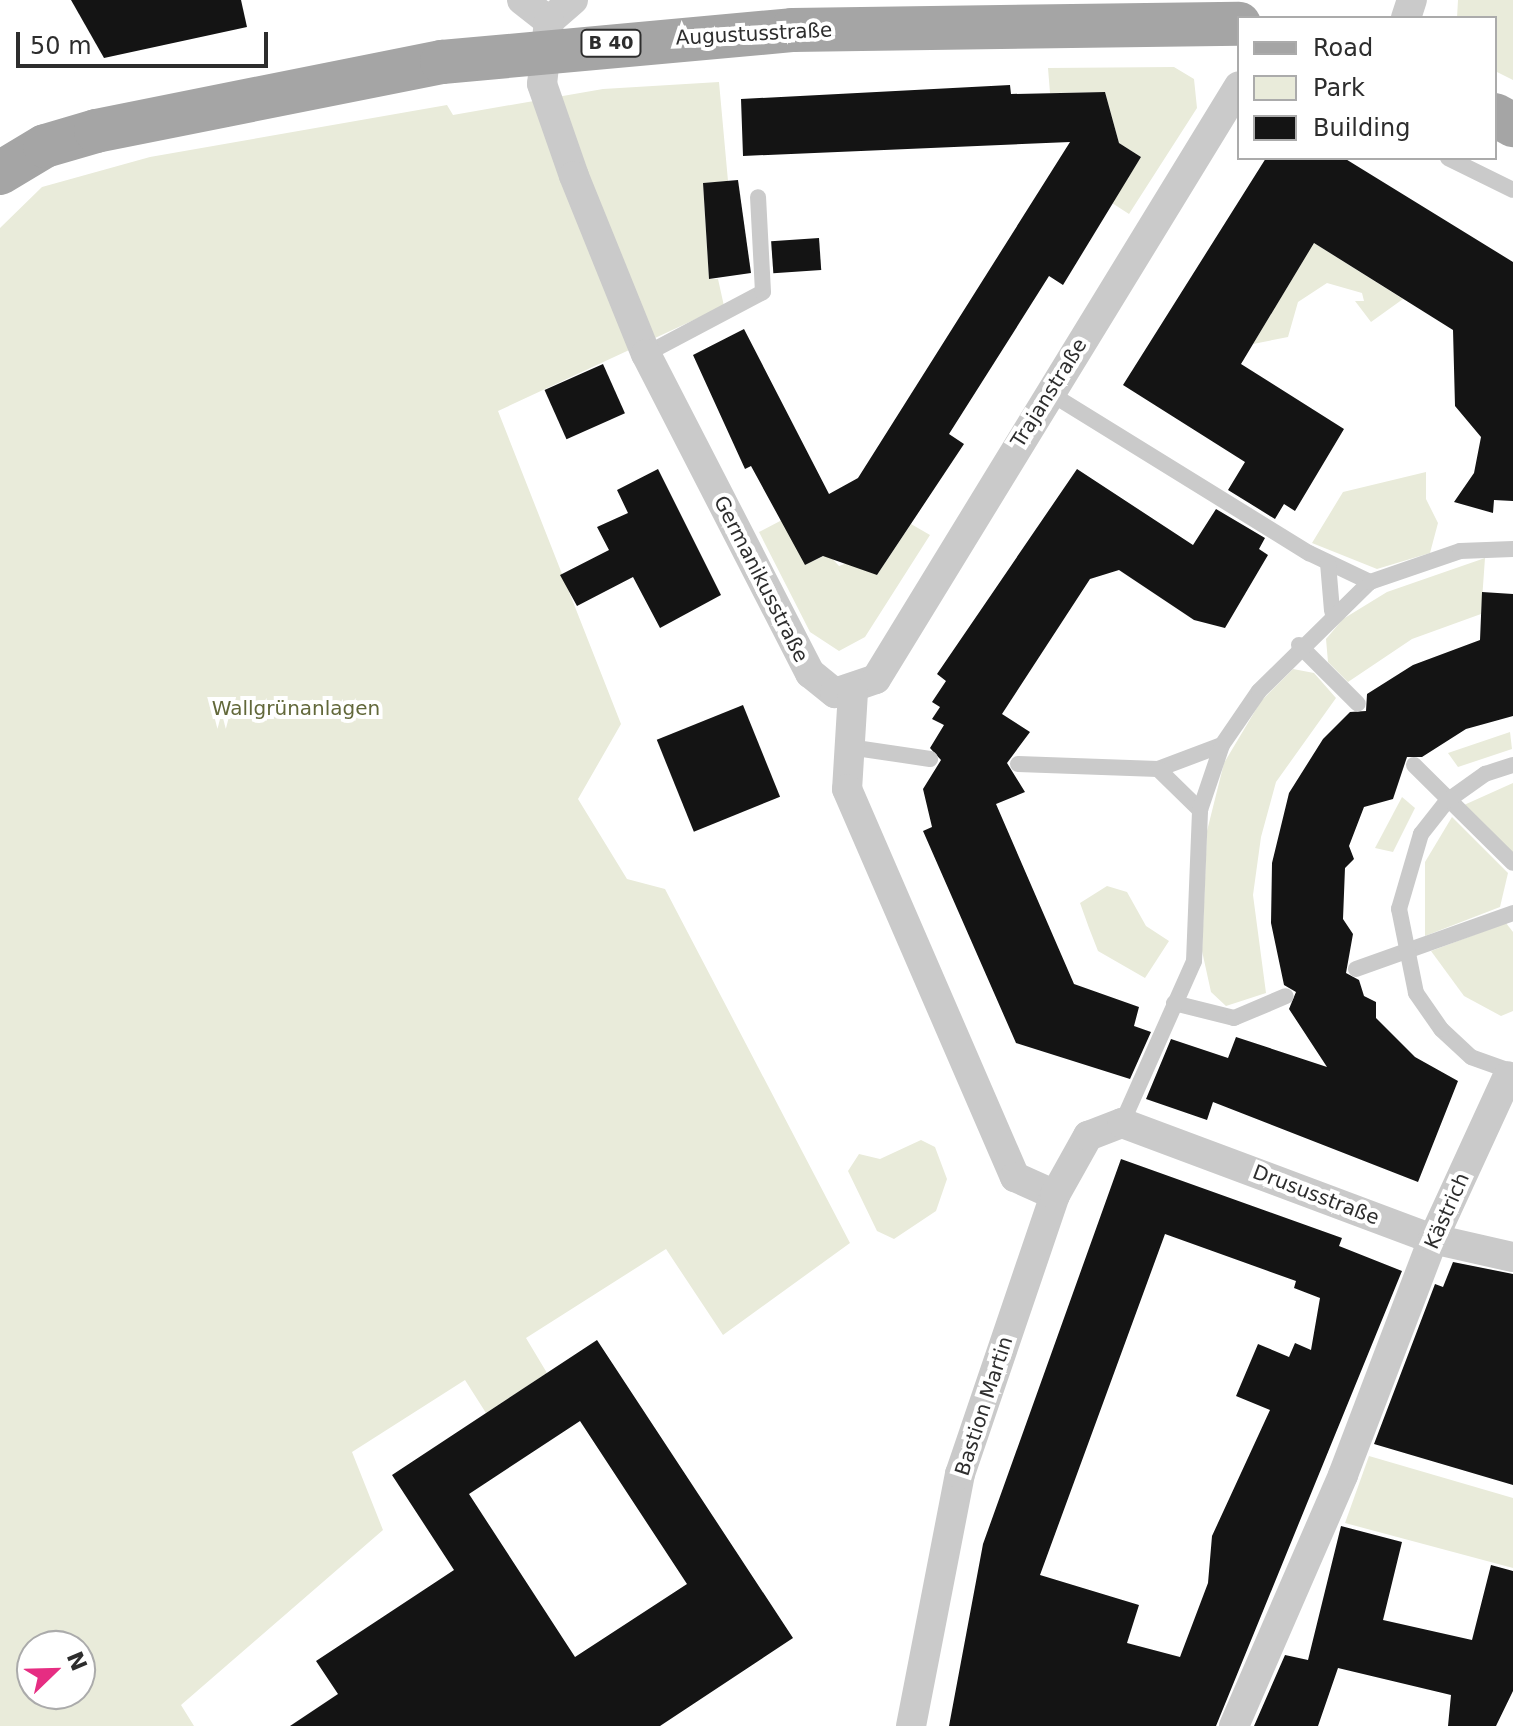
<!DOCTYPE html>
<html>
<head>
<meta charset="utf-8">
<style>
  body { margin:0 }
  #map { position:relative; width:1513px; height:1726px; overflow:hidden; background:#fff; font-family:"DejaVu Sans",sans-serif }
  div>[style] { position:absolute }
  .green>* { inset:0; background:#e9ebda }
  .building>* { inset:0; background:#141414; transform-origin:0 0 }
  .service>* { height:16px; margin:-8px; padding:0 8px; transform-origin:8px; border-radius:8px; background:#cacaca }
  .minor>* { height:30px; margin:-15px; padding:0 15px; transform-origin:15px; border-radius:15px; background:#cacaca }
  .primary>* { height:44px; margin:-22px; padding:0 22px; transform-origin:22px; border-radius:22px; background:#a5a5a5 }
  span { translate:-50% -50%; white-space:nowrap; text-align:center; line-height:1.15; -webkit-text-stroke:8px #fff; paint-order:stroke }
  .shield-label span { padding:2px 6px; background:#fff; border:2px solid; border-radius:6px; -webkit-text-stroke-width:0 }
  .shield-label { font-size:18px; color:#2d2d2d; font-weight:700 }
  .street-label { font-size:20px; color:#2d2d2d }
  .park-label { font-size:20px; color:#62683a }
  .legend { position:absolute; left:1237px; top:16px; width:260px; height:144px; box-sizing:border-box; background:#fff; border:2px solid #ababab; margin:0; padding:10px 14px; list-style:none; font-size:24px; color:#2d2d2d }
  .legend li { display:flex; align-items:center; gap:16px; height:40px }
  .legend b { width:40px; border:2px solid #ababab }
  .north { position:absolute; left:16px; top:1630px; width:80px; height:80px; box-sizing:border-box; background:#fff; border:2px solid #ababab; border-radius:50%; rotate:67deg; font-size:22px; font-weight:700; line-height:32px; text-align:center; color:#2d2d2d }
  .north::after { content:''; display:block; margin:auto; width:28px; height:36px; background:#e62d82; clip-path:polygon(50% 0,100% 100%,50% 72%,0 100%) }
  .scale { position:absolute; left:16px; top:32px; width:252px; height:36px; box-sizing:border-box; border:4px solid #2d2d2d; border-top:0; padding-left:10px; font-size:24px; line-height:28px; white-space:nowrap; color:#2d2d2d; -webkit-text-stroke:6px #fff; paint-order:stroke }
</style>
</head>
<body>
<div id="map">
  <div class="green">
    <i style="clip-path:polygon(1458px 0,1513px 0,1513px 80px,1495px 71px,1495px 18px,1457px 18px)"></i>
    <i style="clip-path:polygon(1174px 67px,1194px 79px,1197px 108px,1129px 214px,1112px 203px,1141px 157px,1119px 143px,1105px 92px,1050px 93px,1048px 68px)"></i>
    <i style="clip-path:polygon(evenodd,719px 82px,728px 181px,703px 183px,709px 279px,718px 279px,724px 306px,498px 411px,621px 724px,578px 799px,627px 879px,665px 889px,850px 1243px,723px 1335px,666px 1249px,526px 1338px,547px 1373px,486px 1413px,465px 1380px,352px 1452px,383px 1530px,181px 1705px,194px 1726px,0 1726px,0 228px,42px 187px,150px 157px,447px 105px,453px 115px,603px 89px,719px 82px,32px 1646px,80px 1646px,80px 1694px,32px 1694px,32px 1646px)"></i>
    <i style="clip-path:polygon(1314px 243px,1403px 299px,1371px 322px,1355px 301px,1364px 301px,1362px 293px,1327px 283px,1298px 302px,1288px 337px,1253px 344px)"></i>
    <i style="clip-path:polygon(1426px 472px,1426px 499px,1438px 523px,1430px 553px,1377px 569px,1312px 543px,1343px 492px)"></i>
    <i style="clip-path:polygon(782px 520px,805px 565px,828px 554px,839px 566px,858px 559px,877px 575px,911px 524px,930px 535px,865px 637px,839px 651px,810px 632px,759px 532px)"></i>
    <i style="clip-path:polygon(1485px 558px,1481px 614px,1412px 639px,1348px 682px,1328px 662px,1326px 639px,1343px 619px,1387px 592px)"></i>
    <i style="clip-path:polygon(1293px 669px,1314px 673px,1336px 698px,1276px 782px,1261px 837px,1253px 895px,1266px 993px,1226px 1006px,1211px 992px,1202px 951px,1207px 831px,1224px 763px,1261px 701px)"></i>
    <i style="clip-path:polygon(1510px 732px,1512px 749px,1458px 767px,1448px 753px)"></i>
    <i style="clip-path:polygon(1513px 783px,1513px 855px,1464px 805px)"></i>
    <i style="clip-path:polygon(1402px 797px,1415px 808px,1393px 852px,1375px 848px)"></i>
    <i style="clip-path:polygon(1452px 817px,1508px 873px,1500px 907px,1425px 936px,1425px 862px)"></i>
    <i style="clip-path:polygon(1107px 886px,1127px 892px,1146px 926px,1169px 941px,1145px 978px,1098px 951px,1089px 928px,1080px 903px)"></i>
    <i style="clip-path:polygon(1506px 923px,1513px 932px,1513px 1011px,1501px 1016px,1464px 996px,1431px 951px)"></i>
    <i style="clip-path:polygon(921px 1140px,935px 1147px,947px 1179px,936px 1211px,894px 1239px,877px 1231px,848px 1171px,859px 1154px,880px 1159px)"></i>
    <i style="clip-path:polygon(1369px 1456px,1513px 1498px,1513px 1568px,1345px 1523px)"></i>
  </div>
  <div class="building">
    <i style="clip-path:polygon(71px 0,241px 0,247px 27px,104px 58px)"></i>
    <i style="clip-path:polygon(1010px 85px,1011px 94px,1105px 92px,1119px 143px,1141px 157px,1063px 285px,1049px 276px,1008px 341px,949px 434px,964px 444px,877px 575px,823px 556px,805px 565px,751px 466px,745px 469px,693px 355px,744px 329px,829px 494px,858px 478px,1070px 142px,743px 156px,741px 99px)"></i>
    <i style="clip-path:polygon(1266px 158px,1344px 158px,1513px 262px,1513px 501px,1494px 500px,1493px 513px,1454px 502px,1474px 473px,1481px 437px,1455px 406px,1453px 330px,1314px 243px,1241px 364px,1344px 429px,1295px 511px,1284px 504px,1275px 519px,1228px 490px,1245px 462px,1123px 385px)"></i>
    <i style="clip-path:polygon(738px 180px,751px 273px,709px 279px,703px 183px)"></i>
    <i style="left:819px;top:238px;width:32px;height:48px;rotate:86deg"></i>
    <i style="left:603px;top:364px;width:54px;height:64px;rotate:66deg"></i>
    <i style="clip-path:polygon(658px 469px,721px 595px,660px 628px,633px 577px,577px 606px,560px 575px,609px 550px,597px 527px,628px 513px,617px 490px)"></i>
    <i style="clip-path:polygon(1077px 469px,1193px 545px,1216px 509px,1265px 538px,1259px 549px,1268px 555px,1225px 628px,1194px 620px,1119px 570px,1090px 579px,1002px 714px,1030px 732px,1007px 763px,1025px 792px,996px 804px,1074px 984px,1139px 1007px,1134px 1026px,1151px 1032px,1130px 1079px,1016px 1043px,923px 831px,932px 827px,923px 789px,941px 760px,930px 748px,944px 725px,932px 719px,940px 707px,932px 702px,946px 681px,937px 674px)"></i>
    <i style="clip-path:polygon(1482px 592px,1513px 594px,1513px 716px,1466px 729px,1422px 757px,1407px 757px,1393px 799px,1364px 807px,1349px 846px,1354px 859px,1345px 868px,1343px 919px,1353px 934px,1346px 973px,1359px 980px,1364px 996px,1376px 1002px,1376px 1018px,1415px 1057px,1458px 1081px,1418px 1182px,1213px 1102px,1207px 1120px,1146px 1099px,1171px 1039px,1228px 1058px,1236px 1037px,1327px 1067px,1289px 1009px,1296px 992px,1284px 985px,1271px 923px,1272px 863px,1289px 793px,1323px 739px,1350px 712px,1366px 711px,1367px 694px,1413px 665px,1480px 640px)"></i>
    <i style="left:743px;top:705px;width:99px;height:93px;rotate:68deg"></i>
    <i style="clip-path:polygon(evenodd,1121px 1159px,1342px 1238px,1339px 1246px,1402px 1271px,1216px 1726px,949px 1726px,983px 1544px,1121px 1159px,1165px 1234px,1296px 1281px,1294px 1288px,1320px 1298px,1311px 1350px,1295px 1343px,1289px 1357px,1258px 1344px,1236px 1396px,1270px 1410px,1212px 1536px,1208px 1583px,1180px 1657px,1127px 1643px,1139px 1605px,1040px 1575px,1165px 1234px)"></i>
    <i style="clip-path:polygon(1453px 1262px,1513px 1274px,1513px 1485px,1374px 1444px,1435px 1284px,1443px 1287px)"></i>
    <i style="clip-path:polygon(evenodd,597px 1340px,793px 1638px,660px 1726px,290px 1726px,338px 1694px,316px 1661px,454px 1570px,392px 1475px,597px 1340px,580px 1421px,687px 1584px,575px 1657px,469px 1494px,580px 1421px)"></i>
    <i style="clip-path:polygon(1341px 1526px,1402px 1542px,1383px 1620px,1472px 1640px,1491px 1565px,1513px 1571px,1513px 1691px,1496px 1726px,1448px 1726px,1451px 1695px,1338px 1668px,1318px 1726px,1254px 1726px,1285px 1655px,1308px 1660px)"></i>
  </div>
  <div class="service">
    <i style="left:1448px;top:158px;width:72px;rotate:26.2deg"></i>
    <i style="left:646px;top:354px;width:132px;rotate:-27.9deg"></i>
    <i style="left:763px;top:292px;width:95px;rotate:-93deg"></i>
    <i style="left:1048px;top:392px;width:307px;rotate:31.7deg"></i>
    <i style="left:1309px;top:553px;width:68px;rotate:25.4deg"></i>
    <i style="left:1328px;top:563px;width:48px;rotate:85.2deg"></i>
    <i style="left:1299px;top:645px;width:83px;rotate:45deg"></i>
    <i style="left:849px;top:747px;width:82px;rotate:8.4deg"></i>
    <i style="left:1018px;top:764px;width:140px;rotate:2deg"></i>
    <i style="left:1158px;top:769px;width:68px;rotate:-20.6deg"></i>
    <i style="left:1414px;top:765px;width:139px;rotate:44.7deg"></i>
    <i style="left:1158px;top:769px;width:59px;rotate:44.3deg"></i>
    <i style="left:1356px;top:969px;width:167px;rotate:-19.6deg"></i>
    <i style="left:1174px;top:1003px;width:62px;rotate:14deg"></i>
    <i style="left:1234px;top:1018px;width:56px;rotate:-22.9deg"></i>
    <i style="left:1510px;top:1071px;width:41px;rotate:-160.3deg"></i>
    <i style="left:1471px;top:1057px;width:41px;rotate:-137deg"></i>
    <i style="left:1441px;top:1029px;width:44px;rotate:-124.8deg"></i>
    <i style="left:1416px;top:993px;width:86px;rotate:-101.4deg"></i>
    <i style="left:1399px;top:909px;width:78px;rotate:-73.7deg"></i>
    <i style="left:1421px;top:834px;width:42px;rotate:-51.8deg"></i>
    <i style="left:1447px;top:801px;width:47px;rotate:-35.4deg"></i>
    <i style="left:1485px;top:774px;width:29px;rotate:-18deg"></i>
    <i style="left:1122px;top:1123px;width:177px;rotate:-66deg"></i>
    <i style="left:1194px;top:961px;width:151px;rotate:-87.7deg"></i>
    <i style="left:1200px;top:810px;width:69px;rotate:-71.3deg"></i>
    <i style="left:1222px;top:745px;width:65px;rotate:-55.6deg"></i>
    <i style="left:1259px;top:691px;width:156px;rotate:-44.5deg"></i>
    <i style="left:1370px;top:582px;width:95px;rotate:-19deg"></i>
    <i style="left:1460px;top:551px;width:53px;rotate:-2.2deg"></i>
  </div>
  <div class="minor">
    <i style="left:522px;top:0;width:34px;rotate:38deg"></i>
    <i style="left:573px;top:0;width:32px;rotate:139deg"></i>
    <i style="left:549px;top:21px;width:63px;rotate:96.3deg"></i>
    <i style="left:542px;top:84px;width:97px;rotate:70.8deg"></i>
    <i style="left:574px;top:176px;width:192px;rotate:68deg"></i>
    <i style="left:646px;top:354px;width:359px;rotate:62.8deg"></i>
    <i style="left:810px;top:673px;width:32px;rotate:39deg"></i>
    <i style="left:835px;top:693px;width:43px;rotate:-18.9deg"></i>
    <i style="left:876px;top:679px;width:695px;rotate:-58.53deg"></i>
    <i style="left:1406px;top:18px;width:19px;rotate:-72deg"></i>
    <i style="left:853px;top:692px;width:97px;rotate:93.5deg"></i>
    <i style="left:847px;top:789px;width:423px;rotate:66.6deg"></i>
    <i style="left:1015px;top:1177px;width:44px;rotate:24.2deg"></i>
    <i style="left:911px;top:1726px;width:257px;rotate:-79deg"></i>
    <i style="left:960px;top:1474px;width:295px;rotate:-71.2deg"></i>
    <i style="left:1055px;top:1195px;width:68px;rotate:-60.8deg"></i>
    <i style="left:1088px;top:1136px;width:36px;rotate:-21deg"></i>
    <i style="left:1122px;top:1123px;width:332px;rotate:20.5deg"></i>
    <i style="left:1433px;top:1239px;width:82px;rotate:12.7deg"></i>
    <i style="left:1234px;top:1726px;width:274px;rotate:-66.5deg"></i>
    <i style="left:1343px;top:1475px;width:253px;rotate:-69.1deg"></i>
    <i style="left:1433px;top:1239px;width:179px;rotate:-65.3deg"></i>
  </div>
  <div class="primary">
    <i style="left:1495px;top:115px;width:21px;rotate:29deg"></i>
    <i style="left:0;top:173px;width:52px;rotate:-31deg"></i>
    <i style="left:45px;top:146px;width:53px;rotate:-16.4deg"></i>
    <i style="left:96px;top:131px;width:353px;rotate:-11.3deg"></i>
    <i style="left:442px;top:62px;width:351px;rotate:-5.2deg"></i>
    <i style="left:792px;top:30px;width:447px;rotate:-0.8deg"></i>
  </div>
  <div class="shield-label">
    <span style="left:611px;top:43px">B 40</span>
  </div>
  <div class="street-label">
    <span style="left:754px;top:34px;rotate:-3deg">Augustusstraße</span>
    <span style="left:1049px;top:393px;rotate:-58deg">Trajanstraße</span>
    <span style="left:761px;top:579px;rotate:63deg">Germanikusstraße</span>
    <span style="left:1316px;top:1195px;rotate:21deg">Drususstraße</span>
    <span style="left:1447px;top:1211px;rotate:-66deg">Kästrich</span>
    <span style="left:984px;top:1406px;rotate:-72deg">Bastion Martin</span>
  </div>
  <div class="park-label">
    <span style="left:296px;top:708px">Wallgrünanlagen</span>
  </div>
  <ul class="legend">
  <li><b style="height:10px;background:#a5a5a5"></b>Road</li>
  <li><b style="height:22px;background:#e9ebda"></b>Park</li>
  <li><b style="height:22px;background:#141414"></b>Building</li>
  </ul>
  <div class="north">N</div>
  <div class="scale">50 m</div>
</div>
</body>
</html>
